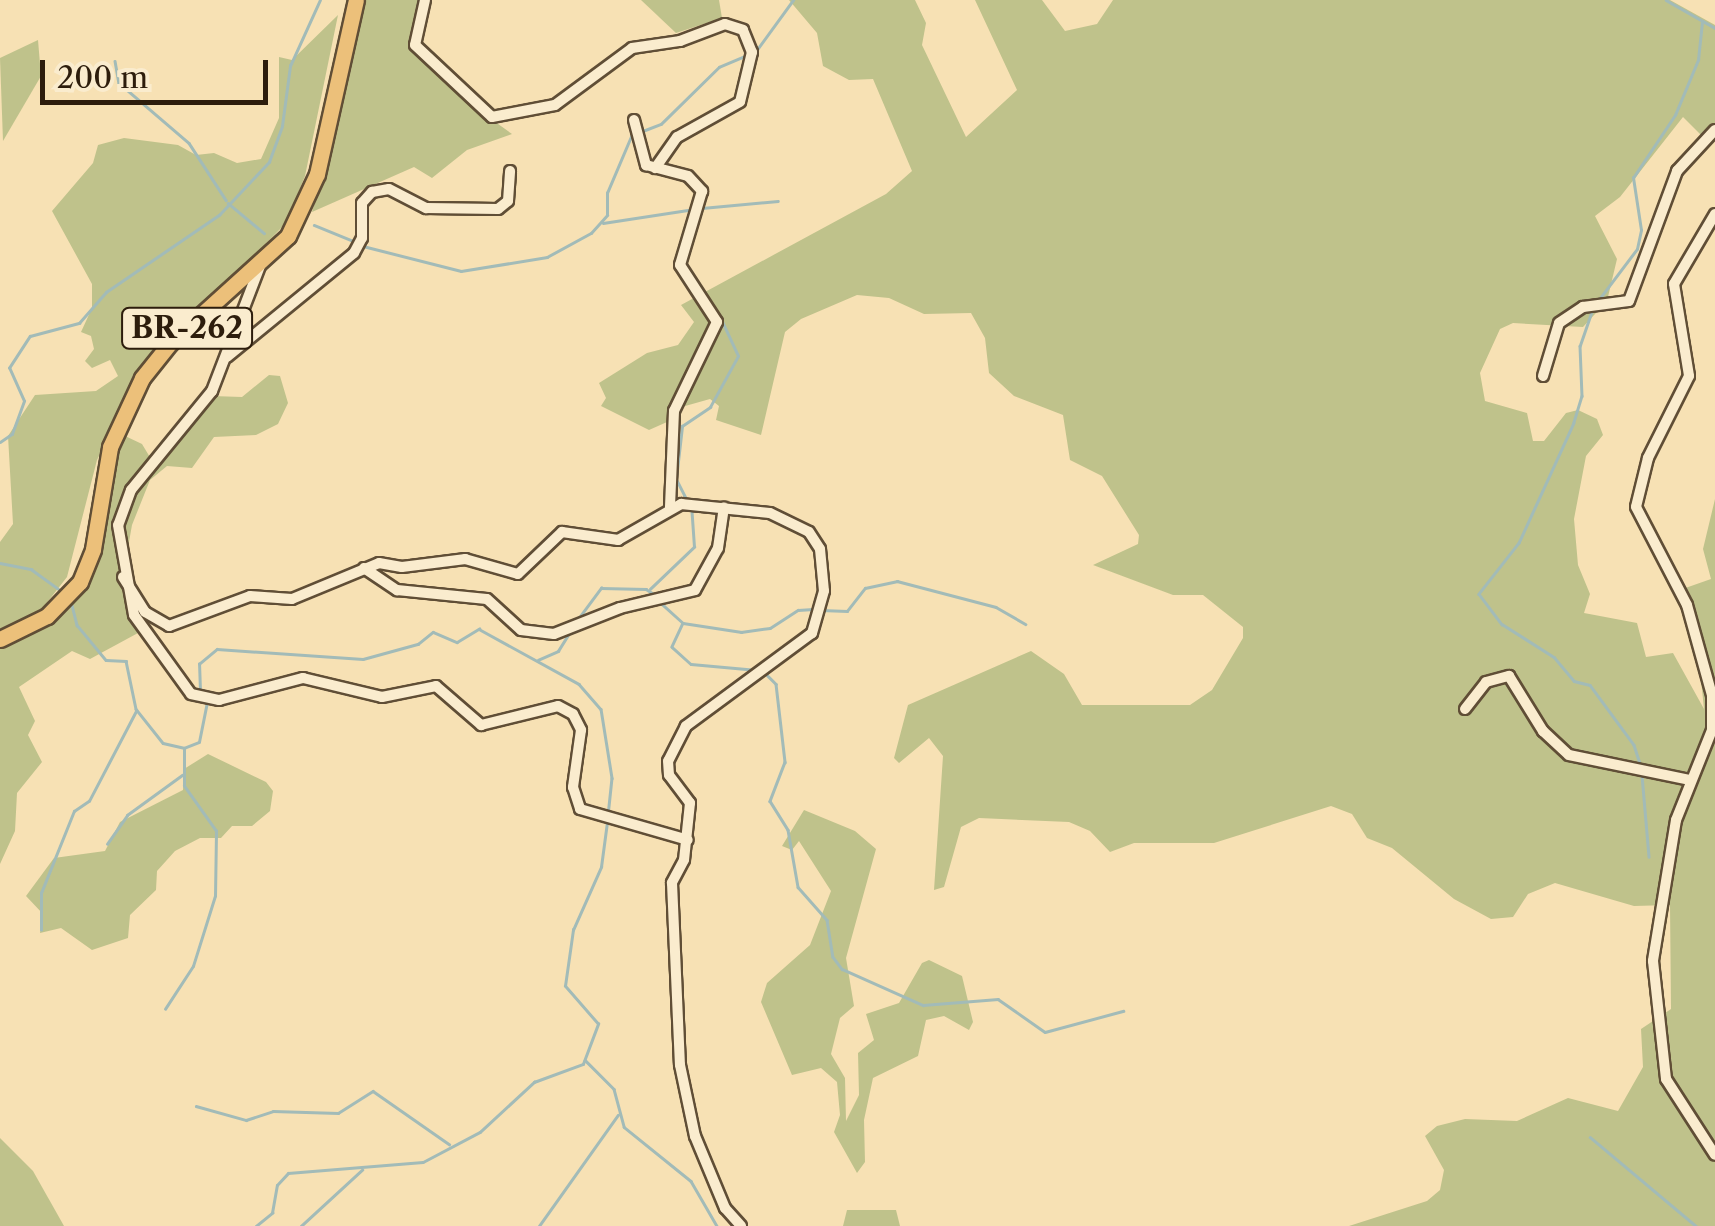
<!DOCTYPE html>
<html>
<head>
<meta charset="utf-8">
<style>
  body { margin:0 }
  #map { position:relative; width:1715px; height:1226px; overflow:hidden; background:#f7e1b4; font-family:"Libre Caslon Text",serif }
  div>[style] { position:absolute }
  .green>* { inset:0; background:#bfc28b }
  .stream>* { height:2.5px; margin:-1.25px; padding:0 1.25px; transform-origin:1.25px; border-radius:1.25px; background:#a2bbb8 }
  .roads { filter:drop-shadow(2px 0 #604e36) drop-shadow(-2px 0 #604e36) drop-shadow(0 2px #604e36) drop-shadow(0 -2px #604e36) }
  .minor>* { height:10px; margin:-5px; padding:0 5px; transform-origin:5px; border-radius:5px; background:#faecce }
  .highway>* { height:15px; margin:-7.5px; padding:0 7.5px; transform-origin:7.5px; border-radius:7.5px; background:#ecc07a }
  span { translate:-50% -50%; white-space:nowrap; text-align:center; line-height:1.15; -webkit-text-stroke:8px #faecce; paint-order:stroke }
  .shield-label span { padding:2px 8px; background:#faecce; border:2px solid; border-radius:8px; -webkit-text-stroke-width:0 }
  .shield-label { font-size:30px; color:#2d1d0c; font-weight:700 }
  .scale { position:absolute; left:40px; top:60px; width:228px; height:45px; box-sizing:border-box; border:5px solid #2d1d0c; border-top:0; padding-left:12px; font-size:30px; line-height:35px; white-space:nowrap; color:#2d1d0c; -webkit-text-stroke:8px #faecce; paint-order:stroke }
</style>
</head>
<body>
<div id="map">
  <div class="green">
    <i style="clip-path:polygon(357px 0,428px 0,416px 40px,466px 101px,512px 134px,467px 150px,432px 178px,414px 167px,312px 212px,330px 151px)"></i>
    <i style="clip-path:polygon(641px 0,719px 0,722px 18px,676px 33px)"></i>
    <i style="clip-path:polygon(789px 0,915px 0,926px 23px,922px 45px,966px 137px,1017px 90px,975px 0,1042px 0,1065px 31px,1097px 24px,1113px 0,1670px 0,1715px 25px,1715px 134px,1705px 139px,1683px 117px,1620px 197px,1595px 216px,1617px 259px,1607px 301px,1583px 327px,1513px 323px,1500px 329px,1480px 373px,1485px 401px,1527px 413px,1533px 441px,1544px 441px,1566px 413px,1578px 410px,1597px 419px,1603px 435px,1586px 456px,1574px 519px,1578px 565px,1590px 594px,1584px 613px,1637px 623px,1646px 657px,1673px 653px,1704px 709px,1698px 650px,1674px 592px,1711px 579px,1703px 549px,1715px 499px,1715px 1226px,1349px 1226px,1427px 1201px,1440px 1190px,1444px 1170px,1425px 1136px,1437px 1126px,1465px 1119px,1517px 1121px,1568px 1098px,1618px 1111px,1643px 1067px,1641px 1029px,1671px 1009px,1670px 905px,1634px 906px,1555px 883px,1528px 894px,1513px 917px,1491px 919px,1454px 899px,1392px 848px,1367px 838px,1352px 814px,1331px 806px,1214px 843px,1134px 843px,1110px 852px,1090px 831px,1069px 822px,979px 818px,961px 827px,944px 887px,934px 890px,943px 756px,929px 738px,899px 763px,894px 758px,908px 705px,1031px 651px,1064px 674px,1082px 705px,1190px 705px,1212px 690px,1243px 638px,1243px 627px,1203px 595px,1173px 595px,1093px 565px,1138px 544px,1139px 535px,1102px 476px,1070px 460px,1063px 415px,1014px 396px,989px 373px,985px 338px,971px 313px,924px 314px,889px 298px,857px 295px,801px 319px,785px 332px,761px 435px,716px 420px,719px 406px,710px 399px,671px 410px,667px 422px,649px 430px,601px 406px,606px 398px,599px 383px,647px 353px,678px 345px,694px 322px,681px 305px,886px 194px,912px 171px,873px 79px,849px 80px,823px 66px,817px 33px)"></i>
    <i style="clip-path:polygon(338px 15px,305px 176px,286px 223px,141px 371px,97px 460px,67px 577px,38px 614px,0 633px,0 542px,13px 524px,8px 436px,35px 395px,96px 391px,118px 376px,110px 360px,92px 368px,85px 361px,94px 349px,91px 336px,81px 332px,92px 308px,92px 284px,52px 211px,93px 163px,98px 145px,124px 138px,178px 145px,196px 155px,214px 153px,237px 163px,261px 159px,279px 118px,279px 57px,292px 60px)"></i>
    <i style="clip-path:polygon(38px 40px,41px 76px,3px 141px,0 58px)"></i>
    <i style="clip-path:polygon(269px 375px,280px 376px,288px 403px,278px 424px,256px 435px,214px 437px,192px 468px,167px 466px,150px 480px,132px 525px,121px 587px,138px 633px,90px 659px,72px 651px,19px 687px,35px 721px,28px 735px,42px 762px,17px 793px,15px 831px,0 864px,0 649px,45px 628px,73px 599px,123px 435px,142px 444px,151px 459px,212px 396px,242px 397px)"></i>
    <i style="clip-path:polygon(208px 754px,266px 782px,273px 791px,270px 811px,252px 826px,232px 826px,221px 838px,200px 838px,175px 851px,157px 871px,156px 890px,130px 915px,128px 938px,92px 950px,61px 928px,40px 933px,43px 914px,26px 896px,54px 858px,105px 851px,120px 822px,183px 790px,184px 769px)"></i>
    <i style="clip-path:polygon(804px 810px,855px 831px,876px 849px,846px 958px,854px 1006px,840px 1018px,831px 1054px,845px 1078px,846px 1121px,859px 1095px,858px 1053px,874px 1040px,866px 1014px,899px 1003px,922px 963px,929px 960px,962px 976px,973px 1022px,969px 1030px,944px 1016px,926px 1020px,918px 1056px,873px 1078px,864px 1120px,865px 1162px,857px 1173px,834px 1132px,840px 1115px,837px 1082px,821px 1068px,792px 1075px,761px 1002px,767px 983px,810px 945px,831px 891px,799px 841px,792px 850px,782px 846px)"></i>
    <i style="clip-path:polygon(0 1138px,33px 1171px,64px 1226px,0 1226px)"></i>
    <i style="clip-path:polygon(847px 1210px,896px 1210px,900px 1226px,843px 1226px)"></i>
  </div>
  <div class="stream">
    <i style="left:1666px;top:0;width:56px;rotate:29.7deg"></i>
    <i style="left:756px;top:51px;width:63px;rotate:-54deg"></i>
    <i style="left:115px;top:61px;width:22px;rotate:80deg"></i>
    <i style="left:119px;top:83px;width:92px;rotate:40.6deg"></i>
    <i style="left:189px;top:143px;width:68px;rotate:57deg"></i>
    <i style="left:640px;top:132px;width:22px;rotate:-21deg"></i>
    <i style="left:661px;top:124px;width:81px;rotate:-44.5deg"></i>
    <i style="left:719px;top:67px;width:33px;rotate:-23deg"></i>
    <i style="left:228px;top:203px;width:47px;rotate:39.8deg"></i>
    <i style="left:702px;top:208px;width:76px;rotate:-5.3deg"></i>
    <i style="left:603px;top:223px;width:92px;rotate:-8.7deg"></i>
    <i style="left:314px;top:225px;width:45px;rotate:22deg"></i>
    <i style="left:363px;top:246px;width:101px;rotate:14.3deg"></i>
    <i style="left:461px;top:271px;width:87px;rotate:-9.2deg"></i>
    <i style="left:547px;top:257px;width:50px;rotate:-28.6deg"></i>
    <i style="left:591px;top:233px;width:24px;rotate:-48deg"></i>
    <i style="left:607px;top:215px;width:22px;rotate:-90deg"></i>
    <i style="left:607px;top:193px;width:64px;rotate:-67deg"></i>
    <i style="left:1597px;top:302px;width:66px;rotate:-53deg"></i>
    <i style="left:1637px;top:249px;width:19px;rotate:-78deg"></i>
    <i style="left:1641px;top:230px;width:53px;rotate:-98.7deg"></i>
    <i style="left:1633px;top:178px;width:76px;rotate:-56.3deg"></i>
    <i style="left:1675px;top:115px;width:60px;rotate:-67.3deg"></i>
    <i style="left:1698px;top:60px;width:38px;rotate:-84deg"></i>
    <i style="left:1593px;top:309px;width:39px;rotate:109deg"></i>
    <i style="left:1580px;top:346px;width:50px;rotate:87.7deg"></i>
    <i style="left:1582px;top:396px;width:28px;rotate:107deg"></i>
    <i style="left:1574px;top:423px;width:132px;rotate:114.6deg"></i>
    <i style="left:1519px;top:543px;width:65px;rotate:128.1deg"></i>
    <i style="left:1479px;top:594px;width:38px;rotate:53deg"></i>
    <i style="left:1502px;top:624px;width:62px;rotate:32.4deg"></i>
    <i style="left:1554px;top:657px;width:31px;rotate:50deg"></i>
    <i style="left:1574px;top:681px;width:16px;rotate:14deg"></i>
    <i style="left:1590px;top:685px;width:74px;rotate:53.7deg"></i>
    <i style="left:1634px;top:745px;width:23px;rotate:72deg"></i>
    <i style="left:0;top:442px;width:14px;rotate:-34deg"></i>
    <i style="left:12px;top:434px;width:35px;rotate:-70deg"></i>
    <i style="left:24px;top:401px;width:36px;rotate:-114deg"></i>
    <i style="left:9px;top:368px;width:38px;rotate:-57deg"></i>
    <i style="left:30px;top:336px;width:51px;rotate:-14.9deg"></i>
    <i style="left:79px;top:323px;width:41px;rotate:-48.9deg"></i>
    <i style="left:106px;top:292px;width:137px;rotate:-34.3deg"></i>
    <i style="left:219px;top:215px;width:73px;rotate:-46.7deg"></i>
    <i style="left:269px;top:162px;width:38px;rotate:-70deg"></i>
    <i style="left:282px;top:126px;width:61px;rotate:-82.4deg"></i>
    <i style="left:290px;top:66px;width:72px;rotate:-65.6deg"></i>
    <i style="left:687px;top:501px;width:25px;rotate:-117deg"></i>
    <i style="left:676px;top:479px;width:53px;rotate:-83.5deg"></i>
    <i style="left:682px;top:426px;width:34px;rotate:-34deg"></i>
    <i style="left:710px;top:407px;width:58px;rotate:-61.2deg"></i>
    <i style="left:738px;top:356px;width:40px;rotate:-115deg"></i>
    <i style="left:0;top:563px;width:32px;rotate:11deg"></i>
    <i style="left:31px;top:569px;width:36px;rotate:36deg"></i>
    <i style="left:650px;top:589px;width:61px;rotate:-43.7deg"></i>
    <i style="left:694px;top:547px;width:39px;rotate:-94deg"></i>
    <i style="left:662px;top:604px;width:28px;rotate:42deg"></i>
    <i style="left:683px;top:623px;width:59px;rotate:8.8deg"></i>
    <i style="left:741px;top:632px;width:29px;rotate:-8deg"></i>
    <i style="left:770px;top:628px;width:33px;rotate:-33deg"></i>
    <i style="left:798px;top:610px;width:15px;rotate:-4deg"></i>
    <i style="left:72px;top:605px;width:21px;rotate:76deg"></i>
    <i style="left:77px;top:625px;width:45px;rotate:50.4deg"></i>
    <i style="left:106px;top:660px;width:20px;rotate:3deg"></i>
    <i style="left:126px;top:661px;width:49px;rotate:78.2deg"></i>
    <i style="left:136px;top:709px;width:43px;rotate:51.5deg"></i>
    <i style="left:163px;top:743px;width:22px;rotate:13deg"></i>
    <i style="left:184px;top:748px;width:16px;rotate:-22deg"></i>
    <i style="left:199px;top:742px;width:41px;rotate:-78.7deg"></i>
    <i style="left:821px;top:610px;width:26px;rotate:2deg"></i>
    <i style="left:847px;top:611px;width:29px;rotate:-52deg"></i>
    <i style="left:865px;top:588px;width:33px;rotate:-12deg"></i>
    <i style="left:897px;top:581px;width:102px;rotate:14.7deg"></i>
    <i style="left:996px;top:607px;width:34px;rotate:30deg"></i>
    <i style="left:575px;top:623px;width:44px;rotate:-53.4deg"></i>
    <i style="left:601px;top:588px;width:45px;rotate:1.3deg"></i>
    <i style="left:646px;top:589px;width:15px;rotate:32deg"></i>
    <i style="left:683px;top:623px;width:26px;rotate:115deg"></i>
    <i style="left:672px;top:647px;width:25px;rotate:42deg"></i>
    <i style="left:691px;top:664px;width:66px;rotate:5.2deg"></i>
    <i style="left:538px;top:660px;width:22px;rotate:-24deg"></i>
    <i style="left:558px;top:651px;width:25px;rotate:-58deg"></i>
    <i style="left:764px;top:672px;width:17px;rotate:45deg"></i>
    <i style="left:776px;top:684px;width:79px;rotate:83.4deg"></i>
    <i style="left:785px;top:762px;width:42px;rotate:111deg"></i>
    <i style="left:770px;top:801px;width:34px;rotate:58deg"></i>
    <i style="left:788px;top:830px;width:58px;rotate:80deg"></i>
    <i style="left:798px;top:887px;width:44px;rotate:48.7deg"></i>
    <i style="left:827px;top:920px;width:37px;rotate:81deg"></i>
    <i style="left:833px;top:957px;width:15px;rotate:53deg"></i>
    <i style="left:842px;top:969px;width:89px;rotate:24deg"></i>
    <i style="left:923px;top:1005px;width:75px;rotate:-4.6deg"></i>
    <i style="left:998px;top:999px;width:57px;rotate:35.1deg"></i>
    <i style="left:1045px;top:1032px;width:81px;rotate:-15.1deg"></i>
    <i style="left:200px;top:691px;width:27px;rotate:-92deg"></i>
    <i style="left:199px;top:664px;width:23px;rotate:-40deg"></i>
    <i style="left:217px;top:649px;width:146px;rotate:3.9deg"></i>
    <i style="left:363px;top:659px;width:57px;rotate:-15.3deg"></i>
    <i style="left:418px;top:644px;width:19px;rotate:-39deg"></i>
    <i style="left:433px;top:632px;width:26px;rotate:23deg"></i>
    <i style="left:457px;top:642px;width:26px;rotate:-31deg"></i>
    <i style="left:479px;top:629px;width:114px;rotate:28.8deg"></i>
    <i style="left:579px;top:684px;width:33px;rotate:49deg"></i>
    <i style="left:601px;top:709px;width:70px;rotate:80.9deg"></i>
    <i style="left:612px;top:778px;width:36px;rotate:96deg"></i>
    <i style="left:1642px;top:775px;width:82px;rotate:85.1deg"></i>
    <i style="left:107px;top:844px;width:35px;rotate:-55deg"></i>
    <i style="left:127px;top:815px;width:68px;rotate:-36deg"></i>
    <i style="left:41px;top:930px;width:37px;rotate:-90deg"></i>
    <i style="left:41px;top:893px;width:88px;rotate:-68.1deg"></i>
    <i style="left:74px;top:811px;width:18px;rotate:-34deg"></i>
    <i style="left:89px;top:801px;width:102px;rotate:-62.4deg"></i>
    <i style="left:165px;top:1009px;width:51px;rotate:-56.9deg"></i>
    <i style="left:193px;top:966px;width:73px;rotate:-72.6deg"></i>
    <i style="left:215px;top:896px;width:65px;rotate:-89.1deg"></i>
    <i style="left:216px;top:831px;width:55px;rotate:-125.4deg"></i>
    <i style="left:184px;top:786px;width:36px;rotate:-90deg"></i>
    <i style="left:585px;top:1060px;width:41px;rotate:45deg"></i>
    <i style="left:614px;top:1089px;width:39px;rotate:75deg"></i>
    <i style="left:624px;top:1127px;width:86px;rotate:38.9deg"></i>
    <i style="left:691px;top:1181px;width:52px;rotate:60deg"></i>
    <i style="left:196px;top:1106px;width:52px;rotate:15.6deg"></i>
    <i style="left:246px;top:1120px;width:28px;rotate:-18deg"></i>
    <i style="left:273px;top:1111px;width:65px;rotate:1.8deg"></i>
    <i style="left:338px;top:1113px;width:41px;rotate:-32.2deg"></i>
    <i style="left:373px;top:1091px;width:93px;rotate:34.9deg"></i>
    <i style="left:1590px;top:1137px;width:138px;rotate:40deg"></i>
    <i style="left:256px;top:1226px;width:21px;rotate:-39deg"></i>
    <i style="left:272px;top:1213px;width:28px;rotate:-80deg"></i>
    <i style="left:277px;top:1185px;width:16px;rotate:-47deg"></i>
    <i style="left:288px;top:1173px;width:135px;rotate:-4.7deg"></i>
    <i style="left:423px;top:1162px;width:64px;rotate:-27.8deg"></i>
    <i style="left:480px;top:1132px;width:74px;rotate:-42.8deg"></i>
    <i style="left:534px;top:1082px;width:52px;rotate:-20.2deg"></i>
    <i style="left:583px;top:1064px;width:43px;rotate:-69.4deg"></i>
    <i style="left:598px;top:1024px;width:50px;rotate:-131deg"></i>
    <i style="left:565px;top:986px;width:57px;rotate:-81.9deg"></i>
    <i style="left:573px;top:930px;width:69px;rotate:-66deg"></i>
    <i style="left:601px;top:867px;width:45px;rotate:-82.4deg"></i>
    <i style="left:301px;top:1226px;width:83px;rotate:-42.6deg"></i>
    <i style="left:539px;top:1226px;width:136px;rotate:-54.6deg"></i>
  </div>
  <div class="roads">
    <div class="minor">
      <i style="left:425px;top:0;width:46px;rotate:102.5deg"></i>
      <i style="left:415px;top:45px;width:105px;rotate:43.1deg"></i>
      <i style="left:492px;top:117px;width:64px;rotate:-10.8deg"></i>
      <i style="left:555px;top:105px;width:96px;rotate:-36.5deg"></i>
      <i style="left:632px;top:48px;width:49px;rotate:-8.3deg"></i>
      <i style="left:680px;top:41px;width:48px;rotate:-20.7deg"></i>
      <i style="left:725px;top:24px;width:19px;rotate:18deg"></i>
      <i style="left:743px;top:30px;width:24px;rotate:68deg"></i>
      <i style="left:752px;top:52px;width:51px;rotate:103.5deg"></i>
      <i style="left:740px;top:102px;width:72px;rotate:150.9deg"></i>
      <i style="left:677px;top:137px;width:38px;rotate:125deg"></i>
      <i style="left:634px;top:120px;width:47px;rotate:75.1deg"></i>
      <i style="left:646px;top:165px;width:43px;rotate:14.7deg"></i>
      <i style="left:688px;top:176px;width:21px;rotate:47deg"></i>
      <i style="left:702px;top:191px;width:77px;rotate:106.6deg"></i>
      <i style="left:680px;top:265px;width:68px;rotate:57deg"></i>
      <i style="left:717px;top:322px;width:99px;rotate:115.8deg"></i>
      <i style="left:674px;top:411px;width:97px;rotate:92.4deg"></i>
      <i style="left:1715px;top:214px;width:81px;rotate:120.4deg"></i>
      <i style="left:1674px;top:284px;width:93px;rotate:80.7deg"></i>
      <i style="left:1689px;top:376px;width:92px;rotate:116.6deg"></i>
      <i style="left:1648px;top:458px;width:50px;rotate:103.8deg"></i>
      <i style="left:1636px;top:507px;width:110px;rotate:62.5deg"></i>
      <i style="left:1687px;top:605px;width:93px;rotate:74.5deg"></i>
      <i style="left:1712px;top:695px;width:35px;rotate:90deg"></i>
      <i style="left:1712px;top:730px;width:97px;rotate:111.8deg"></i>
      <i style="left:1676px;top:820px;width:143px;rotate:99.3deg"></i>
      <i style="left:1653px;top:961px;width:119px;rotate:83.7deg"></i>
      <i style="left:1666px;top:1079px;width:90px;rotate:57.2deg"></i>
      <i style="left:260px;top:266px;width:134px;rotate:111deg"></i>
      <i style="left:212px;top:391px;width:128px;rotate:129.3deg"></i>
      <i style="left:131px;top:490px;width:37px;rotate:110deg"></i>
      <i style="left:118px;top:525px;width:91px;rotate:79.9deg"></i>
      <i style="left:134px;top:615px;width:97px;rotate:54.2deg"></i>
      <i style="left:191px;top:694px;width:29px;rotate:12deg"></i>
      <i style="left:219px;top:700px;width:87px;rotate:-14.7deg"></i>
      <i style="left:303px;top:678px;width:81px;rotate:13.5deg"></i>
      <i style="left:382px;top:697px;width:55px;rotate:-11.5deg"></i>
      <i style="left:436px;top:686px;width:60px;rotate:40.9deg"></i>
      <i style="left:481px;top:725px;width:79px;rotate:-13.9deg"></i>
      <i style="left:558px;top:706px;width:17px;rotate:28deg"></i>
      <i style="left:573px;top:714px;width:18px;rotate:63deg"></i>
      <i style="left:581px;top:730px;width:58px;rotate:98deg"></i>
      <i style="left:573px;top:787px;width:23px;rotate:72deg"></i>
      <i style="left:580px;top:809px;width:112px;rotate:16deg"></i>
      <i style="left:227px;top:357px;width:164px;rotate:-39.3deg"></i>
      <i style="left:354px;top:253px;width:17px;rotate:-62deg"></i>
      <i style="left:362px;top:238px;width:35px;rotate:-90deg"></i>
      <i style="left:362px;top:203px;width:15px;rotate:-48deg"></i>
      <i style="left:372px;top:192px;width:17px;rotate:-10deg"></i>
      <i style="left:389px;top:189px;width:42px;rotate:27.2deg"></i>
      <i style="left:426px;top:208px;width:72px;rotate:0.8deg"></i>
      <i style="left:498px;top:209px;width:13px;rotate:-39deg"></i>
      <i style="left:508px;top:201px;width:30px;rotate:-86deg"></i>
      <i style="left:1543px;top:376px;width:55px;rotate:-73.2deg"></i>
      <i style="left:1559px;top:323px;width:29px;rotate:-34deg"></i>
      <i style="left:1583px;top:307px;width:46px;rotate:-7.4deg"></i>
      <i style="left:1629px;top:301px;width:139px;rotate:-69.7deg"></i>
      <i style="left:1677px;top:171px;width:56px;rotate:-47.2deg"></i>
      <i style="left:364px;top:568px;width:40px;rotate:34deg"></i>
      <i style="left:397px;top:590px;width:90px;rotate:5.7deg"></i>
      <i style="left:487px;top:599px;width:46px;rotate:42.4deg"></i>
      <i style="left:521px;top:630px;width:33px;rotate:7deg"></i>
      <i style="left:554px;top:634px;width:71px;rotate:-21.5deg"></i>
      <i style="left:620px;top:608px;width:77px;rotate:-13.5deg"></i>
      <i style="left:695px;top:590px;width:48px;rotate:-61.3deg"></i>
      <i style="left:718px;top:548px;width:41px;rotate:-81.7deg"></i>
      <i style="left:123px;top:577px;width:41px;rotate:57.8deg"></i>
      <i style="left:145px;top:612px;width:28px;rotate:30deg"></i>
      <i style="left:169px;top:626px;width:86px;rotate:-20.3deg"></i>
      <i style="left:250px;top:596px;width:42px;rotate:4.1deg"></i>
      <i style="left:292px;top:599px;width:94px;rotate:-22.5deg"></i>
      <i style="left:379px;top:563px;width:23px;rotate:10deg"></i>
      <i style="left:402px;top:567px;width:64px;rotate:-7.2deg"></i>
      <i style="left:465px;top:559px;width:55px;rotate:15.8deg"></i>
      <i style="left:518px;top:574px;width:61px;rotate:-43.7deg"></i>
      <i style="left:562px;top:532px;width:57px;rotate:8.1deg"></i>
      <i style="left:618px;top:540px;width:73px;rotate:-29.7deg"></i>
      <i style="left:681px;top:504px;width:89px;rotate:5.8deg"></i>
      <i style="left:770px;top:513px;width:43px;rotate:26deg"></i>
      <i style="left:809px;top:532px;width:20px;rotate:57deg"></i>
      <i style="left:820px;top:549px;width:42px;rotate:84.6deg"></i>
      <i style="left:824px;top:591px;width:44px;rotate:105.9deg"></i>
      <i style="left:812px;top:633px;width:157px;rotate:143.6deg"></i>
      <i style="left:686px;top:726px;width:39px;rotate:117deg"></i>
      <i style="left:668px;top:761px;width:14px;rotate:86deg"></i>
      <i style="left:669px;top:775px;width:35px;rotate:53deg"></i>
      <i style="left:690px;top:803px;width:57px;rotate:96deg"></i>
      <i style="left:684px;top:860px;width:26px;rotate:118deg"></i>
      <i style="left:672px;top:883px;width:182px;rotate:87.5deg"></i>
      <i style="left:680px;top:1065px;width:73px;rotate:78.1deg"></i>
      <i style="left:695px;top:1136px;width:78px;rotate:67.4deg"></i>
      <i style="left:725px;top:1208px;width:24px;rotate:48deg"></i>
      <i style="left:1465px;top:709px;width:34px;rotate:-52deg"></i>
      <i style="left:1486px;top:682px;width:24px;rotate:-15deg"></i>
      <i style="left:1509px;top:676px;width:65px;rotate:58.3deg"></i>
      <i style="left:1543px;top:731px;width:35px;rotate:43deg"></i>
      <i style="left:1569px;top:755px;width:124px;rotate:11.7deg"></i>
    </div>
    <div class="highway">
      <i style="left:0;top:639px;width:52px;rotate:-26.1deg"></i>
      <i style="left:47px;top:616px;width:47px;rotate:-45.9deg"></i>
      <i style="left:80px;top:582px;width:35px;rotate:-68deg"></i>
      <i style="left:93px;top:549px;width:103px;rotate:-80.5deg"></i>
      <i style="left:110px;top:447px;width:76px;rotate:-65.1deg"></i>
      <i style="left:142px;top:378px;width:45px;rotate:-51.3deg"></i>
      <i style="left:170px;top:343px;width:159px;rotate:-42.2deg"></i>
      <i style="left:288px;top:236px;width:68px;rotate:-64.9deg"></i>
      <i style="left:317px;top:174px;width:178px;rotate:-77.4deg"></i>
    </div>
  </div>
  <div class="shield-label">
    <span style="left:187px;top:328px">BR-262</span>
  </div>
  <div class="scale">200 m</div>
</div>
</body>
</html>
